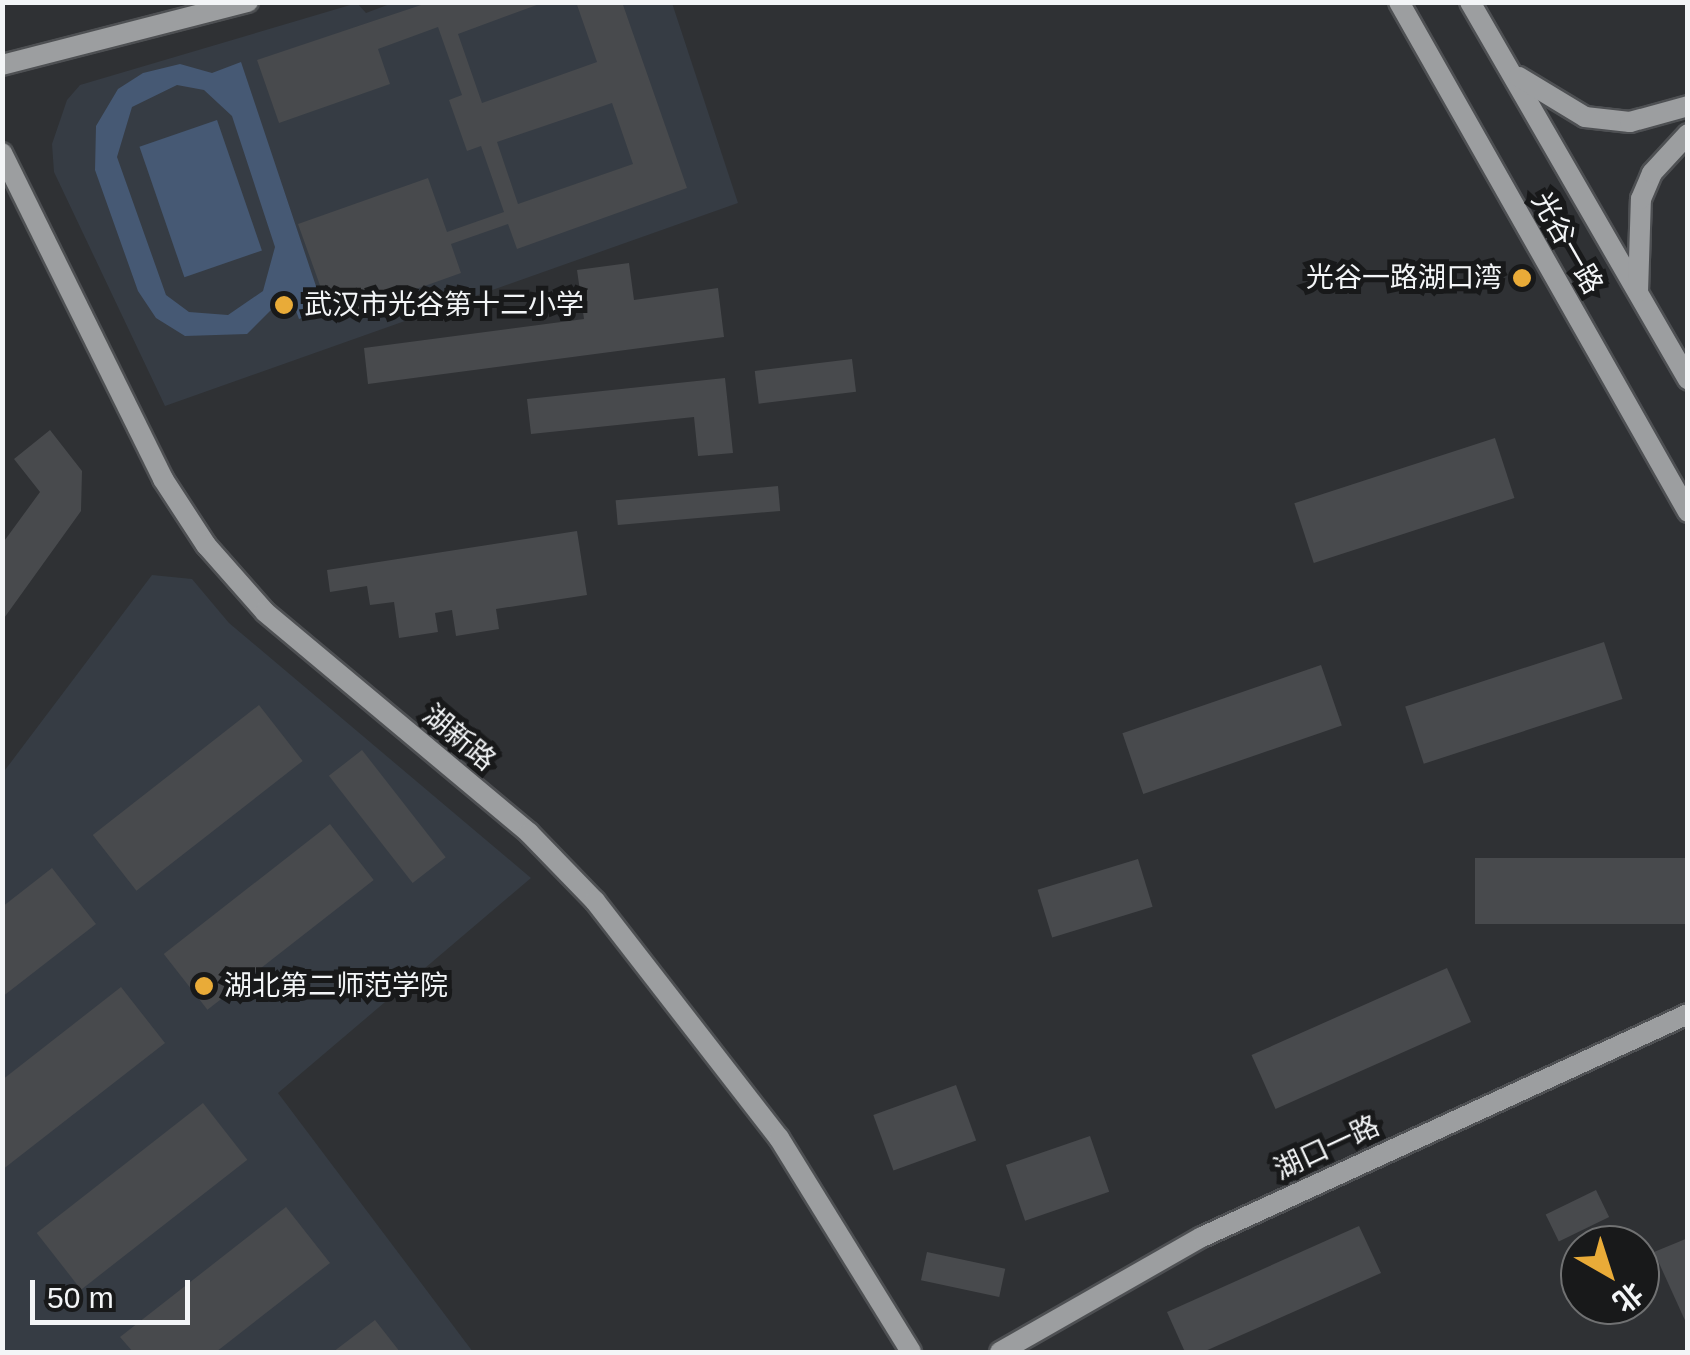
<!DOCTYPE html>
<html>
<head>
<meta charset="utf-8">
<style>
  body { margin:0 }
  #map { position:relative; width:1690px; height:1355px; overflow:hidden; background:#2f3134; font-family:Helvetica,"Noto Sans SC",sans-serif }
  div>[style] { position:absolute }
  .built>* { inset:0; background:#363c44 }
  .green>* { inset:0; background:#465974; transform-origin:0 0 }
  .building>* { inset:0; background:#484a4d; transform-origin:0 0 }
  .roads { filter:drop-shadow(2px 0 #4e5053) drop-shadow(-2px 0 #4e5053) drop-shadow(0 2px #4e5053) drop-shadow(0 -2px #4e5053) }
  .secondary>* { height:20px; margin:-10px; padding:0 10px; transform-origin:10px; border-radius:10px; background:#9c9ea0 }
  .dots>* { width:28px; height:28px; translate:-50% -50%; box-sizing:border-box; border:5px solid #18191a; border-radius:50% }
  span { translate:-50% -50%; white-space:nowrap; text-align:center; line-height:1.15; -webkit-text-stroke:10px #18191a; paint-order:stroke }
  .street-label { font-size:28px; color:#f3f5f7 }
  .poi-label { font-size:28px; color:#f3f5f7 }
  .right { translate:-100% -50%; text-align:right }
  .left { translate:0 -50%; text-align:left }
  .frame { position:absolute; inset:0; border:5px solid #f3f5f7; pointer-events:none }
  .north { position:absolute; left:1560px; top:1225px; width:100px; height:100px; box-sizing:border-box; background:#18191a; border:2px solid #707172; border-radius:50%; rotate:141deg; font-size:28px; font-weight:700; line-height:40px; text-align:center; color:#f3f5f7 }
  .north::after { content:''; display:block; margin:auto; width:35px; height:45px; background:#e9ab38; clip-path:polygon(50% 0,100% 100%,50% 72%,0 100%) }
  .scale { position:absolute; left:30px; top:1280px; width:160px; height:45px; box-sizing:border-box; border:5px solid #f3f5f7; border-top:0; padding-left:12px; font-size:30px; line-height:35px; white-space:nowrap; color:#f3f5f7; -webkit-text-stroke:8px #18191a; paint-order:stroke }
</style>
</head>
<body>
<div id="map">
  <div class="built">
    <i style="clip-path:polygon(395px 2px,672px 3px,738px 203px,165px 406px,54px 172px,52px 144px,67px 100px,80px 85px,357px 3px,366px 13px)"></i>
    <i style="clip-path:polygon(152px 575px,192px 579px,229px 623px,531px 878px,278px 1093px,473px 1352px,3px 1352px,2px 774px)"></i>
  </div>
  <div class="green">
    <i style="clip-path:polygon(evenodd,241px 62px,324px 310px,299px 319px,289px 292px,247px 334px,185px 336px,156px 318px,138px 291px,95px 170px,96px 126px,118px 89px,143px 73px,180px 64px,212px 73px,241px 62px,177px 85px,204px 90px,232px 116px,275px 247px,263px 291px,228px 315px,189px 312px,166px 295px,117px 157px,132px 107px,177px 85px)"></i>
    <i style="left:217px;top:120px;width:138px;height:82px;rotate:71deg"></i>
  </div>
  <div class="building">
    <i style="clip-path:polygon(evenodd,430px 2px,545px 2px,458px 34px,482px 103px,597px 62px,576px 2px,622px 2px,687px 188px,517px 249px,508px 224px,451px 244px,461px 273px,332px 319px,298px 224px,428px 178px,447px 232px,504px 212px,481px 146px,467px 151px,449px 100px,462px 95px,438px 27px,378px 49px,390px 84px,279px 123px,257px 60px,430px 2px,612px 103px,633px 164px,518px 204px,497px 142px,612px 103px)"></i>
    <i style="clip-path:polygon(629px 263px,634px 300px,718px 288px,724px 337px,368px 384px,364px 348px,584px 319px,577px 270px)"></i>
    <i style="left:852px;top:359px;width:33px;height:98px;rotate:83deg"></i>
    <i style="clip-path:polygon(725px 378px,733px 453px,698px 456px,694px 417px,531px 434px,527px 399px)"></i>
    <i style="clip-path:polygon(50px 430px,82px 471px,81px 511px,2px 621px,2px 544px,40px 492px,14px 459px)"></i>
    <i style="left:1495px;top:438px;width:63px;height:211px;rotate:72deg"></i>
    <i style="left:778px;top:486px;width:25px;height:163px;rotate:85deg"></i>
    <i style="clip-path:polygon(577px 531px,587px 595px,496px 609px,499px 629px,456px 636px,452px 610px,435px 613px,438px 632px,399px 638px,394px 602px,370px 605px,367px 586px,330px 592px,327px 570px)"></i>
    <i style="left:1604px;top:642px;width:60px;height:209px;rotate:72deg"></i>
    <i style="left:1321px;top:665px;width:64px;height:210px;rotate:71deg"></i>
    <i style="left:259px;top:705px;width:71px;height:211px;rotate:52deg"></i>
    <i style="left:362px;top:750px;width:136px;height:42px;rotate:52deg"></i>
    <i style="left:330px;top:824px;width:71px;height:211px;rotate:52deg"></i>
    <i style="left:1688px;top:858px;width:66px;height:213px;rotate:90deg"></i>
    <i style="left:1138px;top:859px;width:50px;height:105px;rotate:73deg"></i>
    <i style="clip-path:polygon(52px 868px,96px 924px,2px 997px,2px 907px)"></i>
    <i style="left:1447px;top:968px;width:59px;height:214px;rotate:66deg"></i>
    <i style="clip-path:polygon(121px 987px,165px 1043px,2px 1170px,2px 1080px)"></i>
    <i style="left:956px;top:1085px;width:59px;height:88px;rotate:70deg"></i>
    <i style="left:203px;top:1103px;width:72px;height:211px;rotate:52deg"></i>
    <i style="left:1090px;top:1136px;width:59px;height:89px;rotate:71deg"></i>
    <i style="left:1596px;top:1190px;width:30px;height:56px;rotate:64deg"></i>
    <i style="clip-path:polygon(286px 1207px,330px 1263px,216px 1352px,133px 1352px,120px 1337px)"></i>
    <i style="clip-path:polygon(1359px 1226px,1381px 1273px,1203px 1352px,1185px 1352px,1167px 1312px)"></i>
    <i style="clip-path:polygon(1688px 1238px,1688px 1327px,1654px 1252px)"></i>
    <i style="left:927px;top:1252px;width:80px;height:29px;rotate:12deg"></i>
    <i style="clip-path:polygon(375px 1320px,400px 1352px,333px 1352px)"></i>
  </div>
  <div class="roads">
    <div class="secondary">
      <i style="left:1399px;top:2px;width:586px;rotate:60.46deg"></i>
      <i style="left:1470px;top:2px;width:436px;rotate:60deg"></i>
      <i style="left:2px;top:65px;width:254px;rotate:-14.4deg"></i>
      <i style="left:1519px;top:77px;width:77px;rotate:31.2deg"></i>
      <i style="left:1585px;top:117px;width:45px;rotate:6.3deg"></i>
      <i style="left:1630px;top:122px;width:60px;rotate:-15.4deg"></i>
      <i style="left:2px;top:153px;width:364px;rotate:63.7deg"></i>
      <i style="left:163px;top:479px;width:79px;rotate:56.9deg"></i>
      <i style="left:206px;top:545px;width:89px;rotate:48.6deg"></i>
      <i style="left:265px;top:612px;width:344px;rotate:39.9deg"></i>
      <i style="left:529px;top:833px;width:95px;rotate:45.9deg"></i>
      <i style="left:595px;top:901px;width:300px;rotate:52.2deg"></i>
      <i style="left:779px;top:1138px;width:251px;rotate:58.3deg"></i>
      <i style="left:1638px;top:292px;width:93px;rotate:-88.2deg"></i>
      <i style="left:1641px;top:199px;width:28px;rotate:-67deg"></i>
      <i style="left:1652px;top:173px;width:53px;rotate:-47.3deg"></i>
      <i style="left:1000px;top:1352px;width:232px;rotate:-29.7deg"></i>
      <i style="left:1202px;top:1237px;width:535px;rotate:-24.65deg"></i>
    </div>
  </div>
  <div class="dots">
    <i style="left:1522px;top:278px;background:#e9ab38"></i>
    <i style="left:284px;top:305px;background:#e9ab38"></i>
    <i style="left:204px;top:986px;background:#e9ab38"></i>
  </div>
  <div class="street-label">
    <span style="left:1567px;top:243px;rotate:60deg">光谷一路</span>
    <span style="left:459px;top:738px;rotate:40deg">湖新路</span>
    <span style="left:1327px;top:1148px;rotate:-25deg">湖口一路</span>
  </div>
  <div class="poi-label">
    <span class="right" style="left:1502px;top:278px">光谷一路湖口湾</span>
    <span class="left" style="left:304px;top:305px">武汉市光谷第十二小学</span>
    <span class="left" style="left:224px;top:986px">湖北第二师范学院</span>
  </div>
  <div class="frame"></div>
  <div class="north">北</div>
  <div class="scale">50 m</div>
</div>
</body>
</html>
